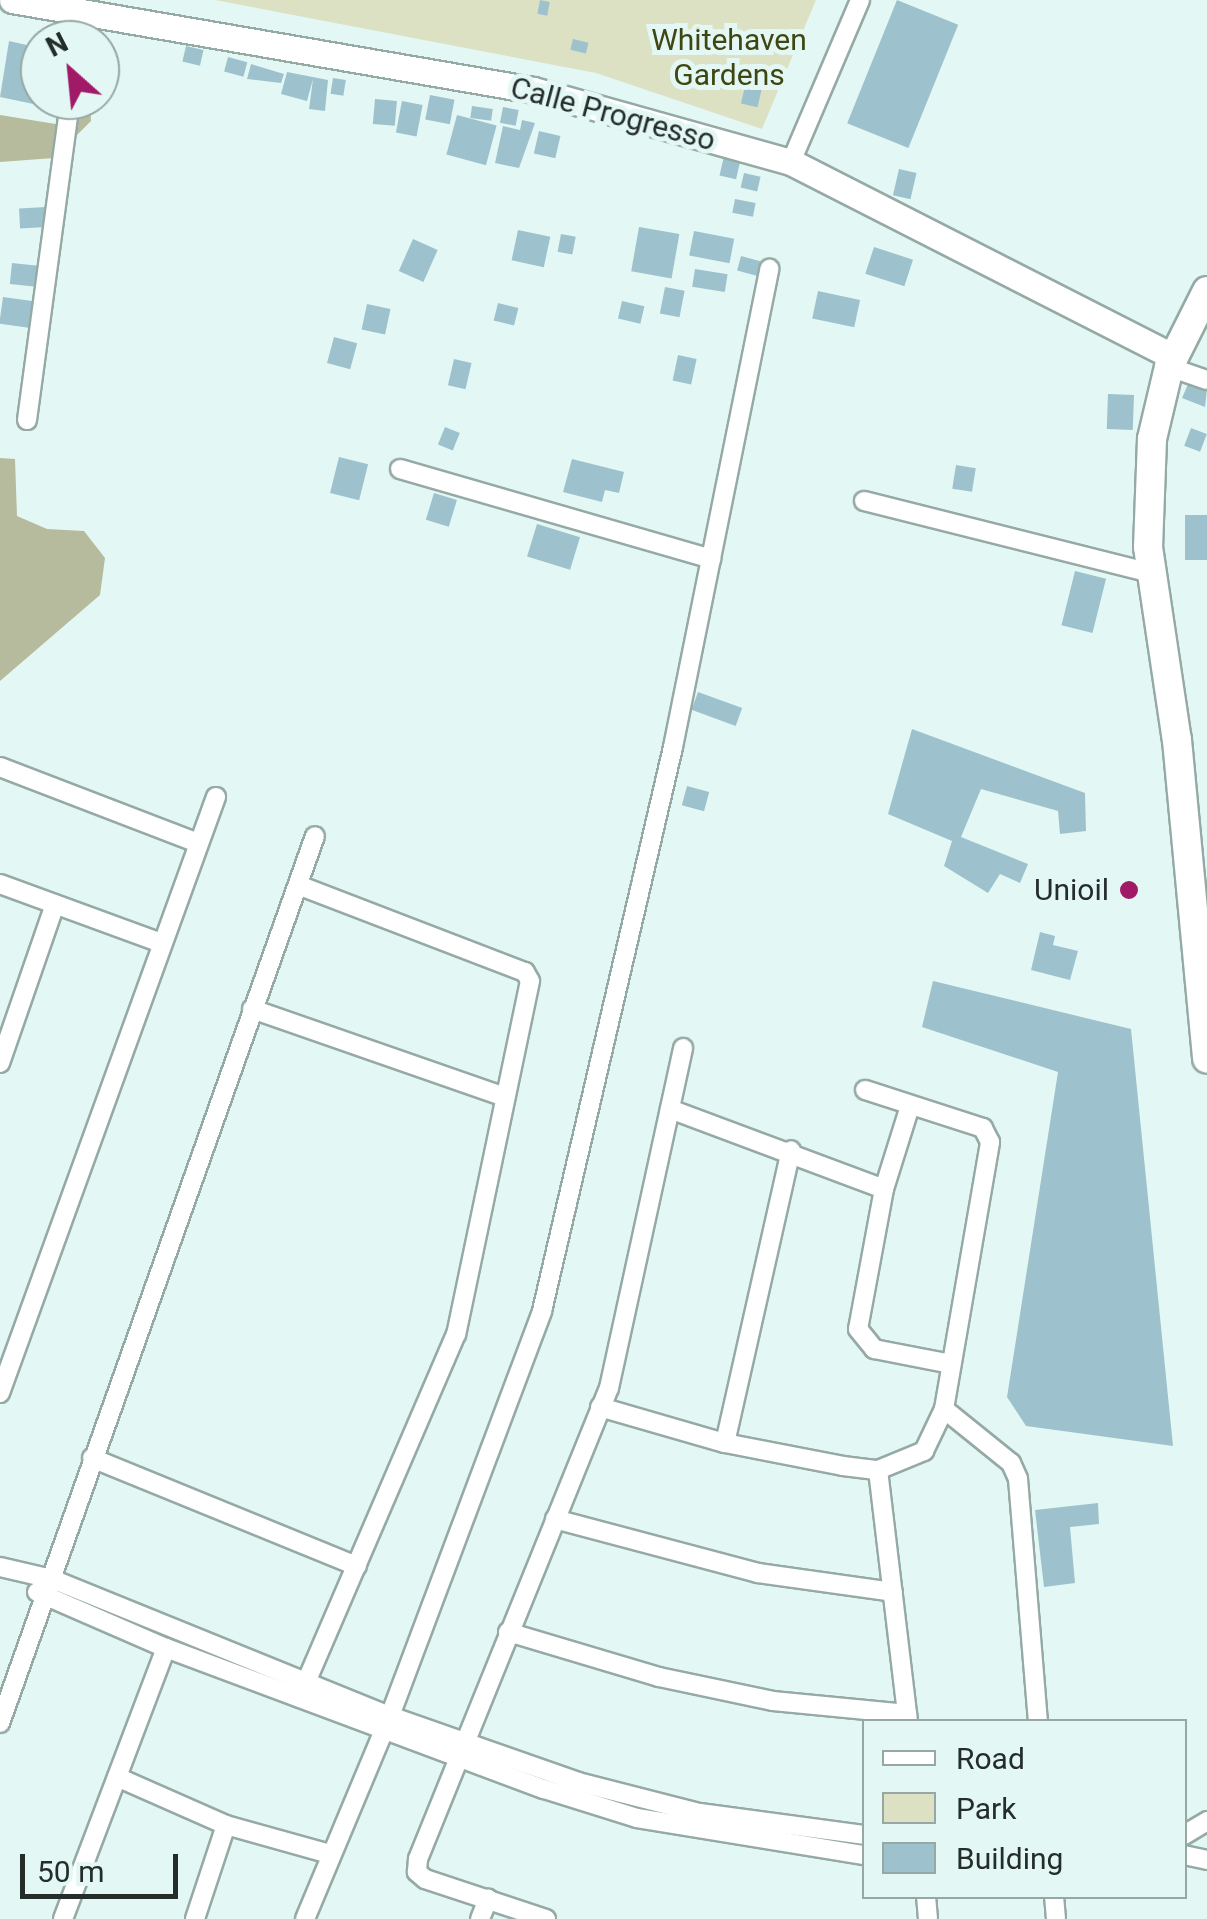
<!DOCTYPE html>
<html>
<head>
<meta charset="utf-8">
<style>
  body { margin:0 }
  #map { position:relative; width:1207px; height:1919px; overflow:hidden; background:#e3f8f4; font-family:Roboto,sans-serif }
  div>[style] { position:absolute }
  .green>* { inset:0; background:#dce1c4 }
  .forest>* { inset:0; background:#b6bb9d }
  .building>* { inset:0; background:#9dc2cd; transform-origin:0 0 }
  .roads { filter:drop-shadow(2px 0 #95a9a5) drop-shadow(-2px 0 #95a9a5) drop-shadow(0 2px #95a9a5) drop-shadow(0 -2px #95a9a5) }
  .minor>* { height:18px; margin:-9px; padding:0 9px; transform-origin:9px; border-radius:9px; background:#fff }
  .secondary>* { height:25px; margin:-12.5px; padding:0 12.5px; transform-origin:12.5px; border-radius:12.5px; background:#fff }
  .primary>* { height:28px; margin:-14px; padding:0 14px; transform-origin:14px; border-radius:14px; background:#fff }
  .dots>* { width:28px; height:28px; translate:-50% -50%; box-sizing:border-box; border:5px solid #e3f8f4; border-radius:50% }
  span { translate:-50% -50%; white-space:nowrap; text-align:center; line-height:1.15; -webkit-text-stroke:10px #e3f8f4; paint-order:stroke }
  .park-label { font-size:30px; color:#404613 }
  .street-label { font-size:30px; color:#252d2b }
  .poi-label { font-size:30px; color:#252d2b }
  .right { translate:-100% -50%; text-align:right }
  .legend { position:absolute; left:862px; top:1719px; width:325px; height:180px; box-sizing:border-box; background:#e3f8f4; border:2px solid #97a7a4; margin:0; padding:12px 18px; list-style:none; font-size:30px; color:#252d2b }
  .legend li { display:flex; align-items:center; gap:20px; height:50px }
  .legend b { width:50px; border:2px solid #97a7a4 }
  .north { position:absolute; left:20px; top:20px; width:100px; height:100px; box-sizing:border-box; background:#e3f8f4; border:2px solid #97a7a4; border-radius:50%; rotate:333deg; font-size:28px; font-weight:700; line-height:40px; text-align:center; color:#252d2b }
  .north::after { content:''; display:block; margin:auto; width:35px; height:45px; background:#a11a67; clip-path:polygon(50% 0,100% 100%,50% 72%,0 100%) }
  .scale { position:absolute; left:20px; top:1854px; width:158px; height:45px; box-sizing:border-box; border:5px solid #252d2b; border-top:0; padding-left:12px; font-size:30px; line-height:35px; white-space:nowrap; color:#252d2b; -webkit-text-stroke:8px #e3f8f4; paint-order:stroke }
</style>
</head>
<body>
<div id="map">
  <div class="green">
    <i style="clip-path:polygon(215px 0,816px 0,762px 129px,596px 73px)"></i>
  </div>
  <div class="forest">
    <i style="clip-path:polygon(78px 100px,90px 100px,91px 121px,54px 158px,0 162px,0 115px,62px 125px)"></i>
    <i style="clip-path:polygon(0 458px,15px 459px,17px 516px,47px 529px,84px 531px,105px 558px,100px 595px,0 681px)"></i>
  </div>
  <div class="building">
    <i style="left:540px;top:0;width:10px;height:14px;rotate:11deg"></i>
    <i style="left:897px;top:0;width:66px;height:133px;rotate:22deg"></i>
    <i style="left:573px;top:39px;width:16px;height:11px;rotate:14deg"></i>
    <i style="clip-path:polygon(9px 41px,40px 48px,40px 100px,59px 100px,57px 109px,0 97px)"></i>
    <i style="left:186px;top:46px;width:18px;height:16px;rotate:13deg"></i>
    <i style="left:228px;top:57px;width:20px;height:15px;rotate:15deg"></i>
    <i style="clip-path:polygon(251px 64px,284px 74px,281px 83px,247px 79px)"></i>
    <i style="clip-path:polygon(287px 72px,328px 80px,325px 111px,309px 109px,313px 79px,307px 101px,281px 94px)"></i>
    <i style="left:333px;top:78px;width:13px;height:16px;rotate:9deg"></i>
    <i style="left:745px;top:86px;width:17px;height:18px;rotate:13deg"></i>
    <i style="left:430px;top:95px;width:25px;height:25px;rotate:11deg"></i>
    <i style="left:375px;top:99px;width:22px;height:25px;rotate:5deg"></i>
    <i style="left:402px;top:101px;width:21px;height:32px;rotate:11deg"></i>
    <i style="left:472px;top:106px;width:21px;height:12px;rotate:8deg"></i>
    <i style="left:503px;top:107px;width:16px;height:16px;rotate:11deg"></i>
    <i style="left:457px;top:115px;width:41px;height:41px;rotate:15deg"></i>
    <i style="clip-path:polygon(522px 120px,535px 123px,519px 168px,495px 163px,503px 126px,520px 130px)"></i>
    <i style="left:539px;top:131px;width:22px;height:23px;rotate:13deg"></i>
    <i style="left:724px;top:156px;width:17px;height:20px;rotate:13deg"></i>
    <i style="left:899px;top:169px;width:18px;height:27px;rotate:13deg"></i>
    <i style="left:744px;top:173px;width:17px;height:15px;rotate:13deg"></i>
    <i style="left:735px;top:199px;width:21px;height:14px;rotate:11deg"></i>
    <i style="left:46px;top:207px;width:20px;height:27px;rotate:87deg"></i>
    <i style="left:639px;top:227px;width:41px;height:45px;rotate:10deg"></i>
    <i style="left:518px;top:230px;width:33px;height:31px;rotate:12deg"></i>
    <i style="left:694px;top:231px;width:41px;height:25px;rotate:11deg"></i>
    <i style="left:561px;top:234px;width:15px;height:18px;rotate:11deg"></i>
    <i style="left:413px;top:239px;width:27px;height:35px;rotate:24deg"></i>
    <i style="left:874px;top:247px;width:41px;height:28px;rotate:18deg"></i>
    <i style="left:741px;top:256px;width:20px;height:15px;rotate:15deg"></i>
    <i style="left:12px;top:263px;width:31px;height:21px;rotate:6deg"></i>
    <i style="left:695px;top:269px;width:33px;height:18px;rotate:9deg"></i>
    <i style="left:665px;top:287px;width:20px;height:27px;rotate:11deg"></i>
    <i style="left:818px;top:291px;width:43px;height:28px;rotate:12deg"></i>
    <i style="left:3px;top:297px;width:35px;height:27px;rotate:8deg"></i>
    <i style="left:622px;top:301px;width:23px;height:18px;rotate:13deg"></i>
    <i style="left:498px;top:303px;width:21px;height:18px;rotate:14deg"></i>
    <i style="left:367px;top:304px;width:24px;height:26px;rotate:12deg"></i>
    <i style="left:334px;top:337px;width:24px;height:27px;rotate:15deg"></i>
    <i style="left:678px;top:355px;width:19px;height:26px;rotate:12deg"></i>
    <i style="left:454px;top:359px;width:18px;height:27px;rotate:13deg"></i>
    <i style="clip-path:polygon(1189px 382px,1207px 389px,1205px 407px,1182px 398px)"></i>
    <i style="left:1108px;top:394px;width:26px;height:35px;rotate:2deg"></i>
    <i style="left:445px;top:427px;width:16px;height:19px;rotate:22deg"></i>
    <i style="left:1191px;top:428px;width:17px;height:19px;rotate:21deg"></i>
    <i style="left:339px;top:457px;width:30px;height:37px;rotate:14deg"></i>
    <i style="clip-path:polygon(572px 459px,624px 472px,619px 493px,605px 490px,602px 502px,563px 492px)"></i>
    <i style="left:956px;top:465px;width:20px;height:24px;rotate:9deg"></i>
    <i style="left:434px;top:493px;width:24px;height:28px;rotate:17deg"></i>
    <i style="left:1185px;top:515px;width:22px;height:45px"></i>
    <i style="left:537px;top:524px;width:45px;height:34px;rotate:17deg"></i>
    <i style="left:1075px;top:571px;width:32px;height:56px;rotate:14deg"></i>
    <i style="left:698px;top:692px;width:47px;height:19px;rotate:20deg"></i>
    <i style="clip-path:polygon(912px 729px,1085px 793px,1086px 831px,1060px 834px,1058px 811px,981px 789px,961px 837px,1028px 864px,1020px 883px,1000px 874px,988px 893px,944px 866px,952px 841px,888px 814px)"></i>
    <i style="left:687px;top:786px;width:23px;height:20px;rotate:15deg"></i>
    <i style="clip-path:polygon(1040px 932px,1055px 936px,1053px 945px,1078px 951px,1070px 980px,1031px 970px)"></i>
    <i style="clip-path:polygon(933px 981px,1131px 1029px,1173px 1446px,1026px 1426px,1007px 1397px,1058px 1072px,922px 1027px)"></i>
    <i style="clip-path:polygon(1098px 1503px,1099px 1524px,1070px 1527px,1075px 1583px,1044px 1587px,1035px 1510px)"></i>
  </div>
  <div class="roads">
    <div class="minor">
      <i style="left:77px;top:40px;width:26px;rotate:-81deg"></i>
      <i style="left:791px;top:162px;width:176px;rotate:-66.9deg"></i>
      <i style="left:1169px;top:367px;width:40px;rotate:18.9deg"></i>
      <i style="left:27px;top:420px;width:323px;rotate:-82.3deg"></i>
      <i style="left:400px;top:469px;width:324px;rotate:16.1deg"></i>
      <i style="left:864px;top:501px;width:295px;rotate:14.1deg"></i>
      <i style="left:0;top:767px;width:212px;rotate:21deg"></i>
      <i style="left:0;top:884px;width:171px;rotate:20.1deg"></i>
      <i style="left:298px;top:885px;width:243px;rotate:21deg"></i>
      <i style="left:525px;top:972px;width:10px;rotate:61deg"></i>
      <i style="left:530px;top:981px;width:361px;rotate:101.8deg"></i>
      <i style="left:456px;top:1334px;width:396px;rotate:113.3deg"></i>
      <i style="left:252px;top:1009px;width:268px;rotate:19.2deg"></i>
      <i style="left:0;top:1063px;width:168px;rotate:-70.9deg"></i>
      <i style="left:910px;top:1106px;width:87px;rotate:107.4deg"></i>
      <i style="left:884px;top:1189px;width:142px;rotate:100.5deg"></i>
      <i style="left:858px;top:1329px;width:26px;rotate:51deg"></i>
      <i style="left:874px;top:1349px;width:78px;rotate:11deg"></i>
      <i style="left:670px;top:1109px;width:228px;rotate:20.5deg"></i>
      <i style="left:0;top:1393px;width:634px;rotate:-70.08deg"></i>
      <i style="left:600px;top:1407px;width:130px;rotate:16.1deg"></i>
      <i style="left:725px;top:1443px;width:120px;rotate:11deg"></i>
      <i style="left:843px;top:1466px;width:35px;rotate:7deg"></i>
      <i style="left:878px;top:1470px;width:50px;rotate:-22.4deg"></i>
      <i style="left:924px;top:1451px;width:47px;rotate:-64.5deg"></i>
      <i style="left:944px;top:1409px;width:271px;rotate:-80.2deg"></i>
      <i style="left:990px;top:1142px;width:16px;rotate:-117deg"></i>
      <i style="left:983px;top:1128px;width:124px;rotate:-162.1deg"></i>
      <i style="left:944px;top:1409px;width:86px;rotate:38.9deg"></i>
      <i style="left:1011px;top:1463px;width:17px;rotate:66deg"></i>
      <i style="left:1018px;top:1479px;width:244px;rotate:85.3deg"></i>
      <i style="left:725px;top:1443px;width:300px;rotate:-77.3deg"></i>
      <i style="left:92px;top:1458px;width:286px;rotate:22.2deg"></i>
      <i style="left:878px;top:1470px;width:254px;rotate:83.2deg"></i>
      <i style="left:555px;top:1519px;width:210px;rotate:14.9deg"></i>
      <i style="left:758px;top:1573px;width:136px;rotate:8deg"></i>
      <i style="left:0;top:1567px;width:53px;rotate:13deg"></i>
      <i style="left:52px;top:1579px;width:365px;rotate:22.1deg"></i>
      <i style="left:390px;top:1716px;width:199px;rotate:19.3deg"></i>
      <i style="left:578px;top:1782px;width:126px;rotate:14.3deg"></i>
      <i style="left:700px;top:1813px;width:165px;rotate:7.6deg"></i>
      <i style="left:37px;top:1592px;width:141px;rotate:23.5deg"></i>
      <i style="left:166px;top:1648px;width:403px;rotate:20.5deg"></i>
      <i style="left:544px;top:1789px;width:97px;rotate:17.3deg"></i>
      <i style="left:637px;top:1818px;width:230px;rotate:9.3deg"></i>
      <i style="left:508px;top:1632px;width:158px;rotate:16.6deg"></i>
      <i style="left:659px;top:1677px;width:116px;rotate:11.9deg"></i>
      <i style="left:773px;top:1701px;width:135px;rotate:5.5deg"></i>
      <i style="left:0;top:1723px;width:941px;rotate:-70.45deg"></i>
      <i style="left:117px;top:1777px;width:119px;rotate:23.8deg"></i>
      <i style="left:226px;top:1825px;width:99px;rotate:108.3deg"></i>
      <i style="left:226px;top:1825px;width:108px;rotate:15.6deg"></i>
      <i style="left:1184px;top:1835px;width:27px;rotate:-31deg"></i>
      <i style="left:1184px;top:1855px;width:24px;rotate:12deg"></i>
      <i style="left:926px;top:1896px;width:23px;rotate:85deg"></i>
      <i style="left:1054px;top:1896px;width:23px;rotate:85deg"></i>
      <i style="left:63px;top:1919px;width:290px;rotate:-69.2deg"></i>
      <i style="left:305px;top:1919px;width:220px;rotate:-67.3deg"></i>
      <i style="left:390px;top:1716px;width:433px;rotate:-69.4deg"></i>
      <i style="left:542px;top:1311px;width:579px;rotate:-76.92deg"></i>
      <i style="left:673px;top:747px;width:488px;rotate:-78.6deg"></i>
      <i style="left:480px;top:1919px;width:22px;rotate:-68deg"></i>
      <i style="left:546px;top:1919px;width:127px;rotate:-161.7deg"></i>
      <i style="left:425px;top:1879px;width:11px;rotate:-139deg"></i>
      <i style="left:417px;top:1872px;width:13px;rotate:-86deg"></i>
      <i style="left:418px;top:1859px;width:508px;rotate:-67.93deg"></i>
      <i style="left:609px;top:1388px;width:348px;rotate:-77.7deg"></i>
    </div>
    <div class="secondary">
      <i style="left:12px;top:0;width:529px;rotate:9.8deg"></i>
      <i style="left:533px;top:90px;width:268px;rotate:15.6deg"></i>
      <i style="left:791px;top:162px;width:429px;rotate:27deg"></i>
    </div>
    <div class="primary">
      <i style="left:1207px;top:291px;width:85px;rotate:116.6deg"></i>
      <i style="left:1169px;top:367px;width:74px;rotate:103.3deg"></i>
      <i style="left:1152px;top:439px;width:108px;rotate:92.1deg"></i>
      <i style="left:1148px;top:547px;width:195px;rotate:81.5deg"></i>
      <i style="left:1177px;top:740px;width:320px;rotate:84.6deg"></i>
    </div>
  </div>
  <div class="dots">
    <i style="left:1129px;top:890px;background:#a11a67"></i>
  </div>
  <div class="park-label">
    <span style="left:729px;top:57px">Whitehaven<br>Gardens</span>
  </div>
  <div class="street-label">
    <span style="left:613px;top:114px;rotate:15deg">Calle Progresso</span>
  </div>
  <div class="poi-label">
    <span class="right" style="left:1109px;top:890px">Unioil</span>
  </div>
  <ul class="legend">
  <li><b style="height:12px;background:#fff"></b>Road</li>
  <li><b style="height:28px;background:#dce1c4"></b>Park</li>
  <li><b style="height:28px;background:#9dc2cd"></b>Building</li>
  </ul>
  <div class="north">N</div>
  <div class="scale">50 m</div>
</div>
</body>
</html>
